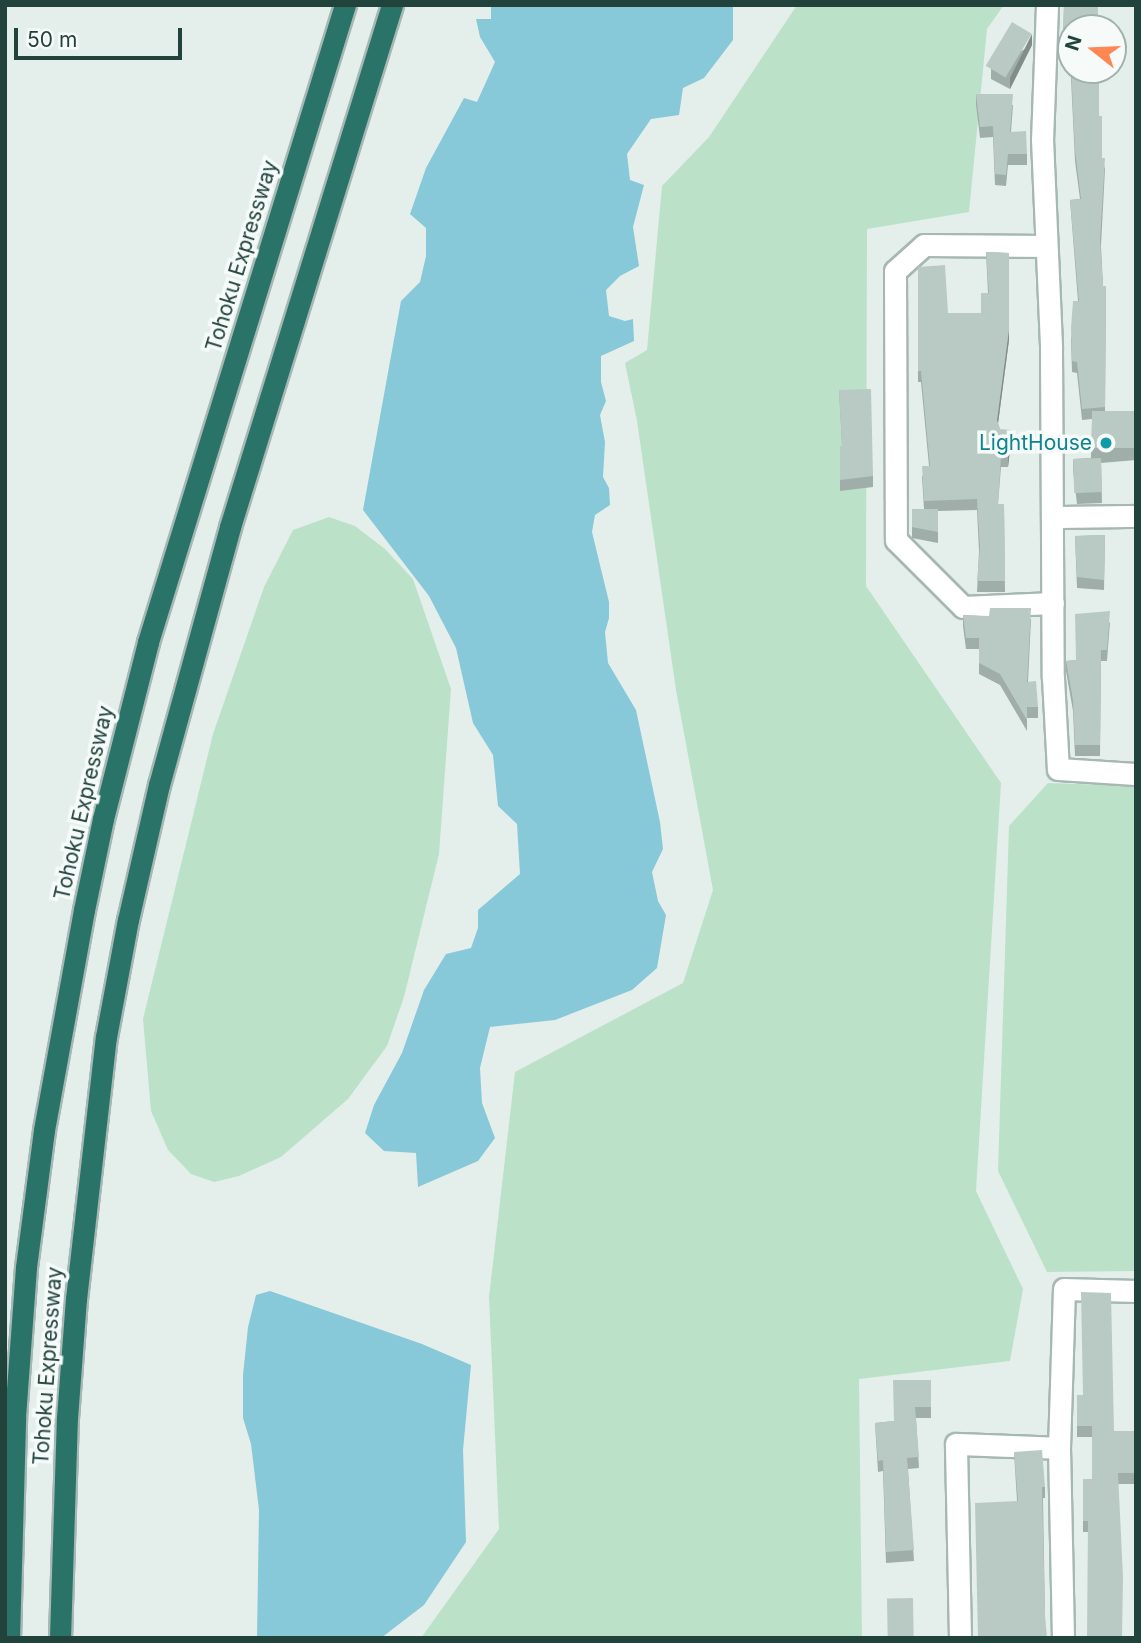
<!DOCTYPE html>
<html>
<head>
<meta charset="utf-8">
<style>
  body { margin:0 }
  #map { position:relative; width:1141px; height:1643px; overflow:hidden; background:#e4efeb; font-family:Inter,sans-serif }
  div>[style] { position:absolute }
  .green>* { inset:0; background:#bbe2c8 }
  .water>* { inset:0; background:#87c8d9 }
  .roads { filter:drop-shadow(2px 0 #a6b8b3) drop-shadow(-2px 0 #a6b8b3) drop-shadow(0 2px #a6b8b3) drop-shadow(0 -2px #a6b8b3) }
  .minor>* { height:21px; margin:-10.5px; padding:0 10.5px; transform-origin:10.5px; border-radius:10.5px; background:#fff }
  .highway>* { height:21px; margin:-10.5px; padding:0 10.5px; transform-origin:10.5px; border-radius:10.5px; background:#2a7368 }
  .wall>* { inset:0; background:#9faea9 }
  .shaded-wall>* { inset:0; background:#828d89 }
  .building>* { inset:0; background:#b9cac4; transform-origin:0 0 }
  .dots>* { width:19px; height:19px; translate:-50% -50%; box-sizing:border-box; border:4px solid #f6fbf9; border-radius:50% }
  span { translate:-50% -50%; white-space:nowrap; text-align:center; line-height:1.15; -webkit-text-stroke:7px #f6fbf9; paint-order:stroke }
  .street-label { font-size:21px; color:#21433c }
  .culture-label { font-size:21px; color:#0d838f }
  .right { translate:-100% -50%; text-align:right }
  .frame { position:absolute; inset:0; border:7px solid #21433c; pointer-events:none }
  .north { position:absolute; left:1057px; top:14px; width:70px; height:70px; box-sizing:border-box; background:#f6fbf9; border:2px solid #a1b1ad; border-radius:50%; rotate:288deg; font-size:19px; font-weight:700; line-height:28px; text-align:center; color:#21433c }
  .north::after { content:''; display:block; margin:auto; width:24px; height:32px; background:#ff8753; clip-path:polygon(50% 0,100% 100%,50% 72%,0 100%) }
  .scale { position:absolute; left:14px; top:28px; width:168px; height:32px; box-sizing:border-box; border:4px solid #21433c; border-top:0; padding-left:9px; font-size:21px; line-height:24px; white-space:nowrap; color:#21433c; -webkit-text-stroke:5px #f6fbf9; paint-order:stroke }
</style>
</head>
<body>
<div id="map">
  <div class="green">
    <i style="clip-path:polygon(797px 5px,1004px 5px,987px 29px,969px 212px,867px 229px,866px 586px,1001px 783px,976px 1191px,1023px 1289px,1010px 1361px,859px 1379px,862px 1638px,421px 1638px,499px 1529px,489px 1297px,515px 1072px,683px 983px,713px 890px,676px 690px,637px 421px,625px 363px,647px 350px,662px 186px,709px 137px)"></i>
    <i style="clip-path:polygon(329px 517px,355px 526px,385px 549px,413px 579px,451px 689px,439px 854px,404px 997px,387px 1046px,348px 1099px,281px 1157px,239px 1176px,214px 1182px,191px 1174px,168px 1150px,151px 1111px,143px 1019px,213px 734px,264px 587px,293px 530px)"></i>
    <i style="clip-path:polygon(1048px 783px,1136px 786px,1136px 1271px,1047px 1272px,998px 1171px,1009px 826px)"></i>
  </div>
  <div class="water">
    <i style="clip-path:polygon(491px 5px,733px 5px,733px 40px,704px 78px,683px 88px,679px 115px,651px 119px,627px 154px,630px 180px,644px 185px,633px 227px,639px 266px,620px 276px,606px 290px,609px 316px,625px 321px,633px 319px,634px 341px,601px 356px,601px 382px,606px 401px,600px 415px,605px 442px,603px 477px,609px 488px,610px 505px,595px 515px,592px 532px,609px 602px,609px 618px,605px 632px,608px 663px,636px 710px,660px 822px,663px 849px,652px 872px,658px 901px,666px 915px,657px 968px,632px 990px,555px 1020px,490px 1027px,480px 1068px,482px 1103px,495px 1138px,478px 1161px,418px 1187px,416px 1153px,384px 1151px,365px 1133px,374px 1105px,402px 1053px,424px 990px,446px 954px,471px 948px,478px 928px,478px 910px,520px 874px,517px 824px,498px 806px,493px 755px,473px 723px,456px 648px,429px 596px,363px 510px,401px 301px,420px 282px,426px 256px,426px 228px,410px 214px,426px 168px,464px 98px,477px 102px,495px 62px,480px 37px,476px 19px,491px 19px)"></i>
    <i style="clip-path:polygon(270px 1291px,422px 1344px,471px 1365px,463px 1450px,466px 1542px,424px 1605px,381px 1638px,257px 1638px,259px 1510px,251px 1444px,243px 1418px,243px 1375px,248px 1327px,256px 1295px)"></i>
  </div>
  <div class="roads">
    <div class="minor">
      <i style="left:1047px;top:5px;width:134px;rotate:92.1deg"></i>
      <i style="left:1042px;top:139px;width:210px;rotate:87.5deg"></i>
      <i style="left:1051px;top:349px;width:329px;rotate:89.7deg"></i>
      <i style="left:1053px;top:678px;width:91px;rotate:86.9deg"></i>
      <i style="left:1058px;top:769px;width:78px;rotate:3.7deg"></i>
      <i style="left:1046px;top:246px;width:122px;rotate:-179.5deg"></i>
      <i style="left:924px;top:245px;width:39px;rotate:138deg"></i>
      <i style="left:895px;top:271px;width:269px;rotate:89.8deg"></i>
      <i style="left:896px;top:540px;width:95px;rotate:45deg"></i>
      <i style="left:963px;top:607px;width:90px;rotate:-2.5deg"></i>
      <i style="left:1052px;top:517px;width:84px;rotate:-0.7deg"></i>
      <i style="left:960px;top:1638px;width:194px;rotate:-91.2deg"></i>
      <i style="left:956px;top:1444px;width:103px;rotate:2.2deg"></i>
      <i style="left:1063px;top:1638px;width:190px;rotate:-91.2deg"></i>
      <i style="left:1059px;top:1448px;width:159px;rotate:-88.2deg"></i>
      <i style="left:1064px;top:1289px;width:72px;rotate:1.6deg"></i>
    </div>
    <div class="highway">
      <i style="left:9px;top:1638px;width:221px;rotate:-88.4deg"></i>
      <i style="left:15px;top:1417px;width:150px;rotate:-85.8deg"></i>
      <i style="left:26px;top:1267px;width:138px;rotate:-82.5deg"></i>
      <i style="left:44px;top:1130px;width:224px;rotate:-79.7deg"></i>
      <i style="left:84px;top:910px;width:93px;rotate:-78.2deg"></i>
      <i style="left:103px;top:819px;width:183px;rotate:-75.7deg"></i>
      <i style="left:148px;top:642px;width:667px;rotate:-72.82deg"></i>
      <i style="left:60px;top:1638px;width:220px;rotate:-88.2deg"></i>
      <i style="left:67px;top:1418px;width:119px;rotate:-85.7deg"></i>
      <i style="left:76px;top:1299px;width:264px;rotate:-83.5deg"></i>
      <i style="left:106px;top:1037px;width:119px;rotate:-79.4deg"></i>
      <i style="left:128px;top:920px;width:139px;rotate:-77.1deg"></i>
      <i style="left:159px;top:785px;width:268px;rotate:-74.6deg"></i>
      <i style="left:230px;top:527px;width:547px;rotate:-72.76deg"></i>
    </div>
  </div>
  <div class="wall">
    <i style="clip-path:polygon(1064px 5px,1099px 116px,1102px 158px,1105px 169px,1101px 246px,1103px 286px,1106px 286px,1105px 412px,1136px 411px,1136px 460px,1101px 463px,1102px 503px,1077px 504px,1073px 470px,1073px 459px,1091px 458px,1092px 419px,1082px 420px,1077px 373px,1072px 372px,1071px 339px,1078px 301px,1070px 200px,1080px 199px,1075px 161px,1069px 38px,1063px 38px)"></i>
    <i style="clip-path:polygon(1032px 45px,1010px 89px,991px 79px,991px 68px)"></i>
    <i style="clip-path:polygon(976px 94px,1013px 105px,1011px 132px,1027px 154px,1027px 165px,1008px 165px,1006px 186px,995px 185px,993px 137px,980px 138px,976px 105px)"></i>
    <i style="clip-path:polygon(986px 252px,1009px 253px,1009px 340px,998px 424px,1000px 429px,1011px 441px,1008px 467px,1001px 467px,998px 504px,1004px 504px,1005px 592px,977px 592px,979px 551px,977px 510px,938px 511px,938px 543px,912px 538px,912px 509px,924px 509px,922px 477px,929px 466px,921px 382px,918px 382px,918px 267px,948px 313px,981px 313px,988px 293px)"></i>
    <i style="clip-path:polygon(839px 390px,873px 476px,873px 487px,840px 491px,840px 446px,842px 446px)"></i>
    <i style="clip-path:polygon(1105px 535px,1104px 590px,1077px 588px,1075px 536px)"></i>
    <i style="clip-path:polygon(963px 615px,1031px 619px,1028px 682px,1038px 707px,1038px 718px,1027px 718px,1027px 731px,1000px 685px,979px 674px,979px 649px,966px 649px,963px 626px)"></i>
    <i style="clip-path:polygon(1110px 622px,1107px 661px,1101px 661px,1100px 756px,1075px 756px,1073px 711px,1066px 671px,1066px 661px,1076px 660px)"></i>
    <i style="clip-path:polygon(931px 1380px,931px 1418px,916px 1418px,919px 1468px,908px 1469px,914px 1561px,886px 1563px,883px 1471px,878px 1472px,875px 1423px,894px 1421px)"></i>
    <i style="clip-path:polygon(1077px 1395px,1114px 1431px,1136px 1431px,1136px 1484px,1118px 1484px,1088px 1532px,1083px 1532px,1083px 1479px,1092px 1479px,1092px 1437px,1077px 1437px)"></i>
    <i style="clip-path:polygon(1014px 1452px,1045px 1487px,1045px 1498px,1043px 1498px,1045px 1615px,1017px 1501px)"></i>
  </div>
  <div class="shaded-wall">
    <i style="clip-path:polygon(1032px 34px,1032px 45px,1010px 89px,1010px 78px)"></i>
    <i style="clip-path:polygon(1009px 329px,1009px 340px,997px 431px,997px 420px)"></i>
    <i style="clip-path:polygon(1011px 430px,1011px 441px,1008px 467px,1008px 457px)"></i>
  </div>
  <div class="building">
    <i style="clip-path:polygon(1064px 5px,1098px 5px,1098px 28px,1071px 28px,1071px 70px,1099px 70px,1099px 116px,1102px 116px,1102px 158px,1105px 158px,1100px 240px,1103px 286px,1106px 286px,1105px 407px,1082px 409px,1077px 362px,1072px 361px,1071px 328px,1073px 301px,1079px 301px,1070px 200px,1081px 199px,1075px 150px,1069px 27px,1063px 27px)"></i>
    <i style="left:1012px;top:22px;width:23px;height:51px;rotate:31deg"></i>
    <i style="clip-path:polygon(976px 94px,1013px 94px,1010px 132px,1026px 131px,1027px 154px,1008px 154px,1006px 175px,995px 174px,993px 126px,980px 127px)"></i>
    <i style="clip-path:polygon(986px 252px,1009px 253px,1009px 329px,997px 420px,1000px 429px,1011px 430px,1008px 457px,1001px 456px,998px 504px,1004px 504px,1005px 581px,977px 581px,980px 547px,977px 499px,924px 501px,922px 466px,930px 466px,921px 371px,918px 371px,918px 267px,945px 265px,948px 313px,981px 313px,981px 293px,989px 293px)"></i>
    <i style="clip-path:polygon(871px 389px,873px 476px,840px 480px,840px 446px,842px 446px,839px 390px)"></i>
    <i style="left:1136px;top:411px;width:37px;height:44px;rotate:90deg"></i>
    <i style="left:1101px;top:458px;width:34px;height:28px;rotate:88deg"></i>
    <i style="clip-path:polygon(912px 509px,938px 509px,938px 532px,912px 527px)"></i>
    <i style="clip-path:polygon(1105px 535px,1104px 580px,1077px 577px,1075px 536px)"></i>
    <i style="clip-path:polygon(990px 608px,1031px 608px,1027px 682px,1036px 681px,1038px 707px,1027px 707px,1027px 720px,1000px 674px,979px 663px,979px 638px,966px 638px,963px 615px,989px 616px)"></i>
    <i style="clip-path:polygon(1110px 611px,1107px 650px,1101px 650px,1100px 745px,1075px 745px,1073px 700px,1066px 661px,1076px 660px,1075px 614px)"></i>
    <i style="clip-path:polygon(1081px 1292px,1111px 1293px,1114px 1431px,1136px 1431px,1136px 1473px,1118px 1473px,1123px 1577px,1122px 1638px,1087px 1638px,1088px 1521px,1083px 1521px,1083px 1479px,1092px 1479px,1092px 1426px,1077px 1426px,1077px 1395px,1083px 1395px)"></i>
    <i style="clip-path:polygon(893px 1380px,931px 1380px,931px 1407px,915px 1407px,919px 1457px,907px 1458px,914px 1550px,886px 1552px,883px 1460px,878px 1461px,875px 1423px,894px 1421px)"></i>
    <i style="clip-path:polygon(1042px 1450px,1045px 1487px,1042px 1487px,1045px 1615px,1047px 1638px,978px 1638px,975px 1503px,1018px 1501px,1014px 1452px)"></i>
    <i style="left:913px;top:1598px;width:40px;height:26px;rotate:89deg"></i>
  </div>
  <div class="dots">
    <i style="left:1106px;top:443px;background:#0f9aa8"></i>
  </div>
  <div class="street-label">
    <span style="left:242px;top:256px;rotate:-73deg">Tohoku Expressway</span>
    <span style="left:84px;top:803px;rotate:-77deg">Tohoku Expressway</span>
    <span style="left:48px;top:1366px;rotate:-86deg">Tohoku Expressway</span>
  </div>
  <div class="culture-label">
    <span class="right" style="left:1092px;top:443px">LightHouse</span>
  </div>
  <div class="frame"></div>
  <div class="north">N</div>
  <div class="scale">50 m</div>
</div>
</body>
</html>
